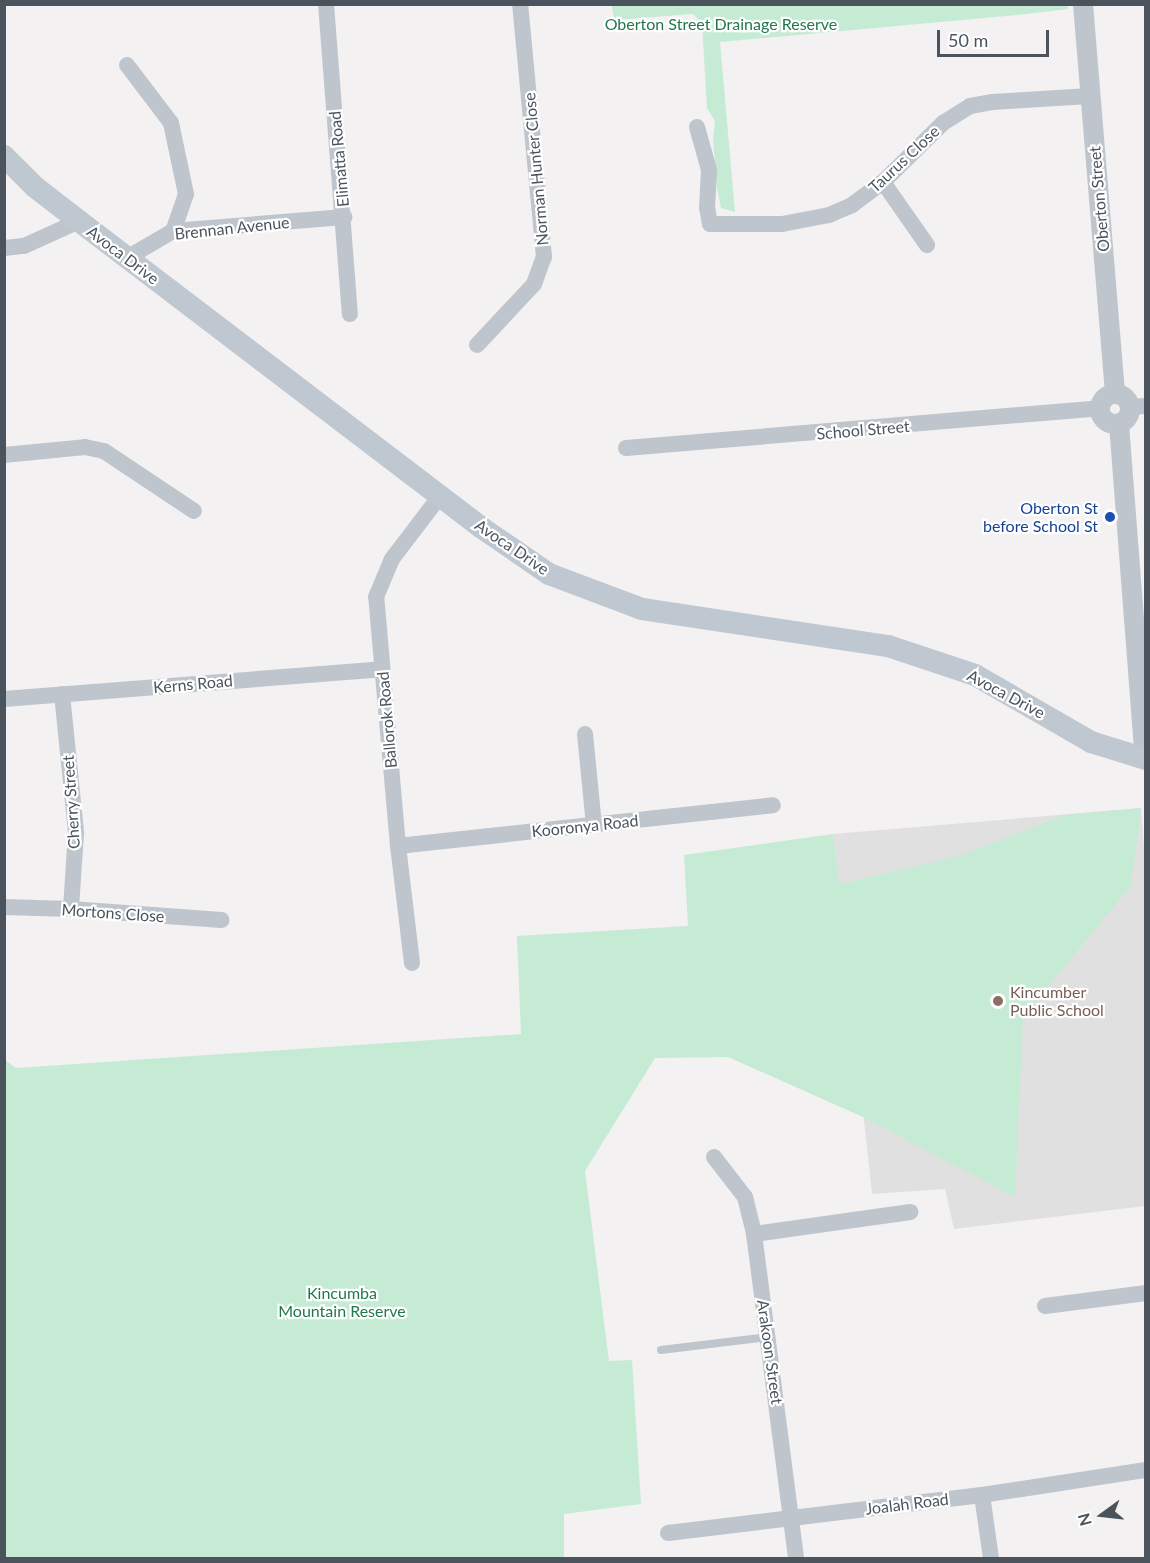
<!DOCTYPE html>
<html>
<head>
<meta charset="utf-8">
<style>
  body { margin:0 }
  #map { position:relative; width:1150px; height:1563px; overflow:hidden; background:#f3f1f1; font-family:Lato,sans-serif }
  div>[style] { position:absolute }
  .education>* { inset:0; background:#e1e0e1 }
  .green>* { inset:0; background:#c5ebd4 }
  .service>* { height:8px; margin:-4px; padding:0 4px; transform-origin:4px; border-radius:4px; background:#bfc5cc }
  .minor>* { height:16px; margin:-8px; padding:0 8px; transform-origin:8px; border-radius:8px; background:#bfc5cc }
  .tertiary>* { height:20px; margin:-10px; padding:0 10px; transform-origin:10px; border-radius:10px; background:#bfc5cc }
  .tertiary>.ring { margin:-10px; padding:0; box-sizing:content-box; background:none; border:20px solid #bfc5cc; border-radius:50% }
  .secondary>* { height:22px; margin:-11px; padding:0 11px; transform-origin:11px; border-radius:11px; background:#bfc8d0 }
  .dots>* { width:16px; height:16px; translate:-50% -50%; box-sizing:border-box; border:3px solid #fff; border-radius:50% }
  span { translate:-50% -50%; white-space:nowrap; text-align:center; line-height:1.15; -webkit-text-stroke:4.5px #fff; paint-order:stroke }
  .park-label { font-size:16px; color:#22784c }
  .street-label { font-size:16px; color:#4b545d }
  .transit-label { font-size:16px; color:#164399 }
  .right { translate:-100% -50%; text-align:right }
  .education-label { font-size:16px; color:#785e54 }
  .left { translate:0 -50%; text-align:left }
  .frame { position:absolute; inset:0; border:6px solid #4b545d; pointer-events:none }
  .north { position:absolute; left:1072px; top:1485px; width:60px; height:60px; -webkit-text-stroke:4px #fff; paint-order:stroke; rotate:255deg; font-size:16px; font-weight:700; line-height:24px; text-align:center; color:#4b545d }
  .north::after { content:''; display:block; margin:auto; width:21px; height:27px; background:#4b545d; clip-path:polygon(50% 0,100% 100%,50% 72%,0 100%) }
  .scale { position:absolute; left:937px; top:30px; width:112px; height:27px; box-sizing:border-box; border:3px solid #4b545d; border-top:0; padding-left:8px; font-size:18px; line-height:21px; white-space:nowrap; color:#4b545d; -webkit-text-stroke:4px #fff; paint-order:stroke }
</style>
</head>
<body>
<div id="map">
  <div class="education">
    <i style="clip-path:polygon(1141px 808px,1146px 872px,1145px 1206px,954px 1229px,945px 1189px,872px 1194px,833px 834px)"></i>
  </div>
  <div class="green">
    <i style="clip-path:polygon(1067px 4px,1068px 9px,1017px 15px,720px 42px,735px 212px,721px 208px,717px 188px,713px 140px,715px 121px,707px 108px,702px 23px,693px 14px,614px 20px,612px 5px)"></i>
    <i style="clip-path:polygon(1141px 808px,1131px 886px,1023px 1016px,1015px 1197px,863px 1117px,728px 1057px,655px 1058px,585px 1171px,609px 1361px,632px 1360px,641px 1504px,564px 1514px,564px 1558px,5px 1558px,5px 1060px,16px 1068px,521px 1034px,517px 936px,688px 926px,684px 855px,833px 834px,839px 884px,960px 856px,1064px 815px)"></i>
  </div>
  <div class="service">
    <i style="left:661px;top:1350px;width:108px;rotate:-6.9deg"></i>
  </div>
  <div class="minor">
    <i style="left:326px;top:4px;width:311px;rotate:85.6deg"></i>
    <i style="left:127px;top:65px;width:73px;rotate:52.8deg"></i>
    <i style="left:171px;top:123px;width:73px;rotate:78.1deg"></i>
    <i style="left:186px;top:194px;width:39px;rotate:109deg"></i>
    <i style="left:697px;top:127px;width:45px;rotate:74.4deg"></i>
    <i style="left:709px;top:170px;width:37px;rotate:93deg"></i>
    <i style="left:707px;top:207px;width:17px;rotate:80deg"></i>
    <i style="left:710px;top:224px;width:72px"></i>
    <i style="left:782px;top:224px;width:48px;rotate:-10.8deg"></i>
    <i style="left:829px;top:215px;width:25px;rotate:-23deg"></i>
    <i style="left:852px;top:205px;width:39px;rotate:-37deg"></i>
    <i style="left:883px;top:182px;width:84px;rotate:-44.5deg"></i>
    <i style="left:943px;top:123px;width:32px;rotate:-32deg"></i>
    <i style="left:970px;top:106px;width:22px;rotate:-10deg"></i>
    <i style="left:992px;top:102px;width:98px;rotate:-3.5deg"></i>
    <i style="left:883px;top:182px;width:77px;rotate:55.1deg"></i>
    <i style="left:4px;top:248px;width:20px;rotate:-6deg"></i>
    <i style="left:24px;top:246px;width:60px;rotate:-24.4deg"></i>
    <i style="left:127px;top:258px;width:53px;rotate:-30.4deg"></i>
    <i style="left:173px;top:231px;width:172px;rotate:-4.7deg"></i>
    <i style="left:477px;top:345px;width:83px;rotate:-46.9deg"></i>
    <i style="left:534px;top:284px;width:29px;rotate:-70deg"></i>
    <i style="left:544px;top:257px;width:254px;rotate:-95.4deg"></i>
    <i style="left:1129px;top:407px;width:17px;rotate:-3deg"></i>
    <i style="left:626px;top:448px;width:476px;rotate:-4.8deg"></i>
    <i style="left:4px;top:455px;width:81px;rotate:-5.6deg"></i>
    <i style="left:85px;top:447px;width:19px;rotate:12deg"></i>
    <i style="left:104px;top:451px;width:108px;rotate:33.7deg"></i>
    <i style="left:62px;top:694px;width:140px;rotate:84.2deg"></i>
    <i style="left:76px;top:833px;width:76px;rotate:93.8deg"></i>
    <i style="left:4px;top:699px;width:379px;rotate:-4.5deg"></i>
    <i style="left:585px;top:734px;width:91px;rotate:84.4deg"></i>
    <i style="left:398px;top:846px;width:377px;rotate:-6.2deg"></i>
    <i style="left:4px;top:907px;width:67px;rotate:1.7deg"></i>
    <i style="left:71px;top:909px;width:151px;rotate:4.2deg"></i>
    <i style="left:412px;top:963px;width:118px;rotate:-96.8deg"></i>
    <i style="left:398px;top:846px;width:250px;rotate:-95deg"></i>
    <i style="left:376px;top:597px;width:41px;rotate:-67.2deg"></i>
    <i style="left:392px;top:559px;width:79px;rotate:-52.7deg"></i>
    <i style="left:714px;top:1157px;width:51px;rotate:52.2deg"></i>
    <i style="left:745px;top:1197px;width:38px;rotate:76deg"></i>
    <i style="left:754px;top:1234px;width:327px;rotate:82.6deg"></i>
    <i style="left:754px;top:1234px;width:158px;rotate:-8deg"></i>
    <i style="left:1045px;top:1306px;width:102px;rotate:-7.3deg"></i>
    <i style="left:982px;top:1495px;width:64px;rotate:81.9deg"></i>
    <i style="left:668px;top:1533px;width:316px;rotate:-6.9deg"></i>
    <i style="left:982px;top:1495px;width:166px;rotate:-8.7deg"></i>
  </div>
  <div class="tertiary">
    <i style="left:1083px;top:4px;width:391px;rotate:85.3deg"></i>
    <i class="ring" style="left:1100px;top:394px;width:10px;height:10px"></i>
    <i style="left:1119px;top:424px;width:336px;rotate:85.6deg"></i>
  </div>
  <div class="secondary">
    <i style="left:4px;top:156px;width:44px;rotate:45deg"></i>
    <i style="left:35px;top:187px;width:56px;rotate:37.7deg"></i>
    <i style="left:79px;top:221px;width:507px;rotate:37.3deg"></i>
    <i style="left:482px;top:528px;width:81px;rotate:34.5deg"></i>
    <i style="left:549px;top:574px;width:99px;rotate:20.6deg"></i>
    <i style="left:642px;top:609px;width:249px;rotate:8.6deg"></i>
    <i style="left:888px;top:646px;width:92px;rotate:18.4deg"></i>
    <i style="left:975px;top:675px;width:134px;rotate:30deg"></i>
    <i style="left:1091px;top:742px;width:58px;rotate:17.2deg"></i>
  </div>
  <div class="dots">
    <i style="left:1110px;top:517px;background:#1a4fb4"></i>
    <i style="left:998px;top:1001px;background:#8d6e63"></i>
  </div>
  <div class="park-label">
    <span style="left:721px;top:24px">Oberton Street Drainage Reserve</span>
    <span style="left:342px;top:1302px">Kincumba<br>Mountain Reserve</span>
  </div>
  <div class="street-label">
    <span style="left:339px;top:159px;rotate:-95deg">Elimatta Road</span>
    <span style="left:904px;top:159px;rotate:-43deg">Taurus Close</span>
    <span style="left:536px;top:169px;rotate:-95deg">Norman Hunter Close</span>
    <span style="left:1099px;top:199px;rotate:-95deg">Oberton Street</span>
    <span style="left:232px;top:228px;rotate:-6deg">Brennan Avenue</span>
    <span style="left:123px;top:255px;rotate:37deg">Avoca Drive</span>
    <span style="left:863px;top:430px;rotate:-5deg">School Street</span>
    <span style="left:512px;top:547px;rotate:34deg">Avoca Drive</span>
    <span style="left:193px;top:684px;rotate:-5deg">Kerns Road</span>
    <span style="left:1006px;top:694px;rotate:28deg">Avoca Drive</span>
    <span style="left:387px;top:720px;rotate:-95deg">Ballorok Road</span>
    <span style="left:71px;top:802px;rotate:-94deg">Cherry Street</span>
    <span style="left:585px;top:826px;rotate:-6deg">Kooronya Road</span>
    <span style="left:113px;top:913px;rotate:4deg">Mortons Close</span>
    <span style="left:770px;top:1352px;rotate:82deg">Arakoon Street</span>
    <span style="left:907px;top:1504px;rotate:-7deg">Joalah Road</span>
  </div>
  <div class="transit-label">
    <span class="right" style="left:1098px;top:517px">Oberton St<br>before School St</span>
  </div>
  <div class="education-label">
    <span class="left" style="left:1010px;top:1001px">Kincumber<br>Public School</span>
  </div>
  <div class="frame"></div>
  <div class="north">N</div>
  <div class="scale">50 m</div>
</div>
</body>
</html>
